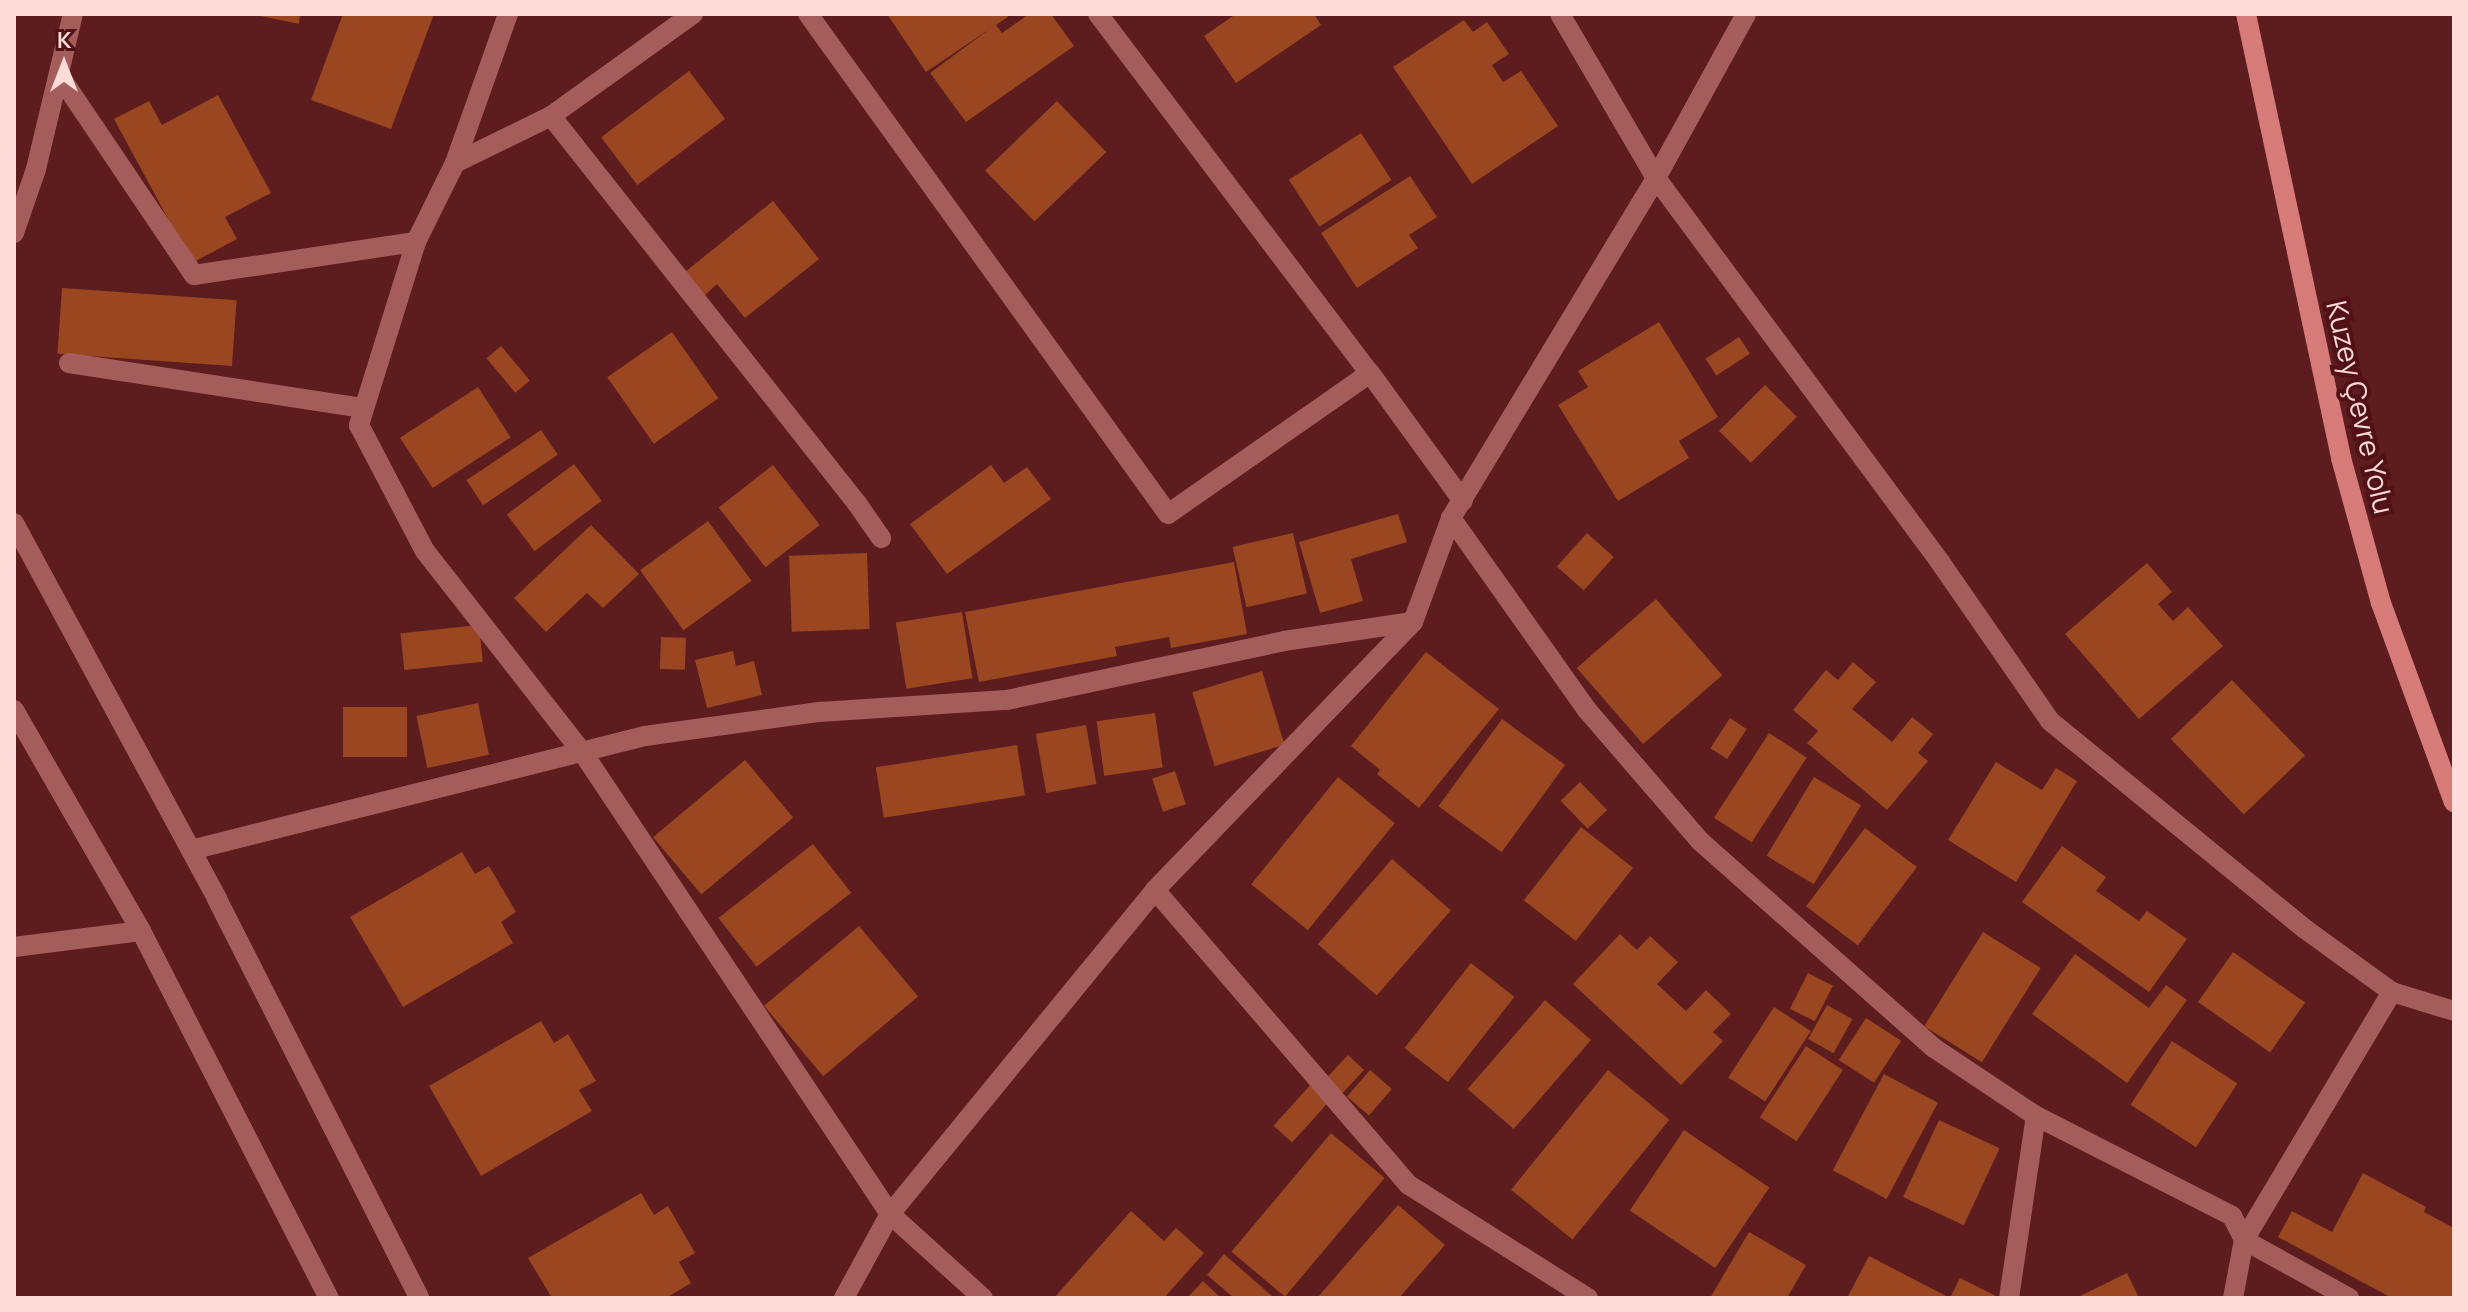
<!DOCTYPE html>
<html>
<head>
<meta charset="utf-8">
<style>
  body { margin:0 }
  #map { position:relative; width:2468px; height:1312px; overflow:hidden; background:#5d1c1e; font-family:Manrope,sans-serif }
  div>[style] { position:absolute }
  .building>* { inset:0; background:#994621; transform-origin:0 0 }
  .lane>* { height:20px; margin:-10px; padding:0 10px; transform-origin:10px; border-radius:10px; background:#a55d5b }
  .street>* { height:20px; margin:-10px; padding:0 10px; transform-origin:10px; border-radius:10px; background:#a55d5b }
  .secondary>* { height:20px; margin:-10px; padding:0 10px; transform-origin:10px; border-radius:10px; background:#a55d5b }
  .primary>* { height:20px; margin:-10px; padding:0 10px; transform-origin:10px; border-radius:10px; background:#d77b79 }
  span { translate:-50% -50%; white-space:nowrap; text-align:center; line-height:1.15; -webkit-text-stroke:8px #511115; paint-order:stroke }
  .street-label { font-size:28px; color:#fddbd9 }
  .frame { position:absolute; inset:0; border:16px solid #fddbd9; pointer-events:none }
  .north { position:absolute; left:24px; top:24px; width:80px; height:80px; -webkit-text-stroke:6px #511115; paint-order:stroke; rotate:0deg; font-size:22px; font-weight:700; line-height:32px; text-align:center; color:#fddbd9 }
  .north::after { content:''; display:block; margin:auto; width:28px; height:36px; background:#fddbd9; clip-path:polygon(50% 0,100% 100%,50% 72%,0 100%) }
</style>
</head>
<body>
<div id="map">
  <div class="building">
    <i style="clip-path:polygon(252px 14px,300px 14px,299px 24px)"></i>
    <i style="clip-path:polygon(343px 14px,434px 14px,391px 129px,311px 100px)"></i>
    <i style="clip-path:polygon(887px 14px,1006px 14px,1008px 17px,996px 25px,1002px 33px,1029px 14px,1051px 14px,1074px 46px,966px 122px,930px 73px,991px 28px,926px 72px)"></i>
    <i style="clip-path:polygon(1236px 14px,1314px 14px,1321px 25px,1236px 83px,1204px 36px)"></i>
    <i style="clip-path:polygon(1464px 20px,1473px 32px,1487px 22px,1509px 54px,1492px 65px,1503px 82px,1521px 71px,1558px 126px,1472px 184px,1393px 67px)"></i>
    <i style="left:689px;top:71px;width:60px;height:110px;rotate:53deg"></i>
    <i style="clip-path:polygon(218px 95px,271px 193px,225px 217px,237px 239px,192px 263px,114px 119px,149px 101px,162px 125px)"></i>
    <i style="left:1057px;top:101px;width:71px;height:100px;rotate:46deg"></i>
    <i style="left:1361px;top:133px;width:56px;height:86px;rotate:57deg"></i>
    <i style="clip-path:polygon(1410px 176px,1437px 217px,1409px 235px,1418px 248px,1357px 288px,1321px 233px)"></i>
    <i style="clip-path:polygon(773px 201px,819px 259px,745px 318px,717px 284px,704px 296px,685px 272px)"></i>
    <i style="left:62px;top:288px;width:175px;height:66px;rotate:4deg"></i>
    <i style="clip-path:polygon(1659px 322px,1718px 417px,1679px 441px,1689px 458px,1618px 501px,1558px 405px,1588px 387px,1578px 371px)"></i>
    <i style="left:672px;top:332px;width:81px;height:79px;rotate:55deg"></i>
    <i style="left:1739px;top:337px;width:20px;height:40px;rotate:57deg"></i>
    <i style="left:501px;top:346px;width:45px;height:19px;rotate:50deg"></i>
    <i style="left:1765px;top:385px;width:45px;height:65px;rotate:45deg"></i>
    <i style="left:478px;top:387px;width:60px;height:93px;rotate:57deg"></i>
    <i style="left:541px;top:430px;width:30px;height:90px;rotate:56deg"></i>
    <i style="left:574px;top:464px;width:46px;height:84px;rotate:53deg"></i>
    <i style="left:773px;top:465px;width:76px;height:69px;rotate:52deg"></i>
    <i style="clip-path:polygon(991px 465px,1004px 483px,1027px 467px,1051px 499px,947px 574px,910px 524px)"></i>
    <i style="clip-path:polygon(1398px 514px,1407px 542px,1351px 559px,1363px 601px,1320px 613px,1299px 542px)"></i>
    <i style="left:708px;top:521px;width:74px;height:84px;rotate:54deg"></i>
    <i style="clip-path:polygon(591px 525px,639px 574px,603px 608px,587px 593px,546px 632px,514px 598px)"></i>
    <i style="left:1293px;top:533px;width:62px;height:62px;rotate:77deg"></i>
    <i style="left:1587px;top:533px;width:36px;height:45px;rotate:42deg"></i>
    <i style="left:867px;top:553px;width:76px;height:78px;rotate:88deg"></i>
    <i style="clip-path:polygon(1234px 562px,1247px 634px,1171px 648px,1169px 637px,1115px 647px,1117px 656px,979px 682px,965px 612px)"></i>
    <i style="clip-path:polygon(2147px 563px,2172px 592px,2158px 604px,2173px 621px,2188px 607px,2223px 646px,2139px 719px,2065px 634px)"></i>
    <i style="left:1656px;top:599px;width:101px;height:105px;rotate:49deg"></i>
    <i style="left:962px;top:612px;width:67px;height:67px;rotate:81deg"></i>
    <i style="left:479px;top:625px;width:37px;height:79px;rotate:84deg"></i>
    <i style="left:661px;top:637px;width:25px;height:32px;rotate:2deg"></i>
    <i style="clip-path:polygon(733px 651px,736px 666px,754px 661px,762px 695px,707px 708px,695px 660px)"></i>
    <i style="clip-path:polygon(1426px 652px,1499px 709px,1419px 808px,1377px 774px,1380px 770px,1351px 746px)"></i>
    <i style="clip-path:polygon(1853px 662px,1876px 682px,1852px 709px,1892px 742px,1912px 717px,1933px 734px,1918px 753px,1928px 761px,1887px 810px,1807px 743px,1818px 731px,1793px 710px,1826px 670px,1838px 680px)"></i>
    <i style="left:1262px;top:671px;width:77px;height:73px;rotate:73deg"></i>
    <i style="left:2232px;top:680px;width:105px;height:85px;rotate:46deg"></i>
    <i style="left:478px;top:703px;width:53px;height:63px;rotate:78deg"></i>
    <i style="left:343px;top:707px;width:64px;height:50px"></i>
    <i style="left:1155px;top:713px;width:55px;height:59px;rotate:82deg"></i>
    <i style="left:1730px;top:718px;width:20px;height:36px;rotate:33deg"></i>
    <i style="left:1502px;top:719px;width:78px;height:108px;rotate:36deg"></i>
    <i style="left:1086px;top:725px;width:60px;height:51px;rotate:80deg"></i>
    <i style="left:1769px;top:733px;width:45px;height:101px;rotate:33deg"></i>
    <i style="left:1017px;top:745px;width:51px;height:143px;rotate:81deg"></i>
    <i style="left:745px;top:760px;width:75px;height:120px;rotate:50deg"></i>
    <i style="clip-path:polygon(1996px 762px,2042px 790px,2056px 768px,2077px 781px,2016px 882px,1948px 840px)"></i>
    <i style="left:1175px;top:771px;width:35px;height:24px;rotate:72deg"></i>
    <i style="left:1338px;top:777px;width:73px;height:138px;rotate:39deg"></i>
    <i style="left:1814px;top:777px;width:55px;height:92px;rotate:31deg"></i>
    <i style="left:1580px;top:782px;width:39px;height:27px;rotate:46deg"></i>
    <i style="left:1581px;top:827px;width:66px;height:93px;rotate:38deg"></i>
    <i style="left:1865px;top:828px;width:65px;height:98px;rotate:37deg"></i>
    <i style="left:813px;top:844px;width:62px;height:120px;rotate:52deg"></i>
    <i style="clip-path:polygon(2062px 846px,2106px 877px,2096px 891px,2139px 921px,2147px 911px,2187px 939px,2149px 992px,2022px 902px)"></i>
    <i style="clip-path:polygon(462px 852px,475px 874px,489px 866px,516px 912px,501px 922px,513px 943px,403px 1007px,350px 917px)"></i>
    <i style="left:1392px;top:859px;width:78px;height:113px;rotate:41deg"></i>
    <i style="left:859px;top:926px;width:92px;height:124px;rotate:50deg"></i>
    <i style="left:1983px;top:932px;width:68px;height:111px;rotate:32deg"></i>
    <i style="clip-path:polygon(1620px 934px,1637px 950px,1650px 936px,1678px 962px,1657px 984px,1686px 1011px,1706px 990px,1731px 1014px,1713px 1032px,1723px 1041px,1681px 1085px,1573px 984px)"></i>
    <i style="left:2233px;top:952px;width:88px;height:61px;rotate:35deg"></i>
    <i style="clip-path:polygon(2075px 954px,2149px 1008px,2166px 985px,2187px 1000px,2127px 1083px,2032px 1014px)"></i>
    <i style="left:1471px;top:963px;width:55px;height:108px;rotate:38deg"></i>
    <i style="left:1808px;top:973px;width:28px;height:40px;rotate:27deg"></i>
    <i style="left:1545px;top:1000px;width:61px;height:118px;rotate:41deg"></i>
    <i style="left:1827px;top:1005px;width:29px;height:39px;rotate:29deg"></i>
    <i style="left:1774px;top:1007px;width:44px;height:84px;rotate:33deg"></i>
    <i style="left:1866px;top:1018px;width:42px;height:50px;rotate:33deg"></i>
    <i style="clip-path:polygon(541px 1021px,554px 1043px,568px 1034px,596px 1081px,579px 1090px,592px 1111px,481px 1176px,429px 1086px)"></i>
    <i style="left:2172px;top:1041px;width:78px;height:76px;rotate:33deg"></i>
    <i style="left:1806px;top:1046px;width:44px;height:85px;rotate:33deg"></i>
    <i style="left:1348px;top:1055px;width:22px;height:36px;rotate:43deg"></i>
    <i style="left:1370px;top:1070px;width:29px;height:35px;rotate:41deg"></i>
    <i style="left:1608px;top:1070px;width:79px;height:154px;rotate:39deg"></i>
    <i style="left:1884px;top:1074px;width:61px;height:109px;rotate:28deg"></i>
    <i style="left:1313px;top:1082px;width:25px;height:59px;rotate:42deg"></i>
    <i style="left:1939px;top:1120px;width:67px;height:85px;rotate:25deg"></i>
    <i style="left:1684px;top:1130px;width:103px;height:97px;rotate:34deg"></i>
    <i style="left:1331px;top:1133px;width:70px;height:155px;rotate:40deg"></i>
    <i style="clip-path:polygon(2363px 1173px,2426px 1207px,2424px 1212px,2454px 1228px,2454px 1298px,2392px 1298px,2278px 1237px,2292px 1211px,2332px 1232px)"></i>
    <i style="clip-path:polygon(641px 1193px,654px 1215px,668px 1206px,695px 1253px,679px 1262px,691px 1283px,666px 1298px,552px 1298px,528px 1258px)"></i>
    <i style="clip-path:polygon(1398px 1205px,1445px 1245px,1399px 1298px,1317px 1298px)"></i>
    <i style="clip-path:polygon(1131px 1211px,1164px 1241px,1176px 1228px,1204px 1253px,1164px 1298px,1054px 1298px)"></i>
    <i style="clip-path:polygon(1749px 1232px,1806px 1265px,1787px 1298px,1710px 1298px)"></i>
    <i style="clip-path:polygon(1224px 1254px,1272px 1296px,1270px 1298px,1234px 1298px,1207px 1275px)"></i>
    <i style="clip-path:polygon(1869px 1256px,1950px 1298px,1847px 1298px)"></i>
    <i style="clip-path:polygon(2127px 1273px,2139px 1298px,2076px 1298px)"></i>
    <i style="clip-path:polygon(1960px 1278px,2000px 1298px,1950px 1298px)"></i>
    <i style="clip-path:polygon(1203px 1281px,1221px 1298px,1187px 1298px)"></i>
  </div>
  <div class="lane">
    <i style="left:69px;top:363px;width:298px;rotate:8.7deg"></i>
  </div>
  <div class="street">
    <i style="left:508px;top:14px;width:158px;rotate:109.6deg"></i>
    <i style="left:455px;top:163px;width:88px;rotate:116.3deg"></i>
    <i style="left:416px;top:242px;width:192px;rotate:107.3deg"></i>
    <i style="left:359px;top:425px;width:142px;rotate:62.4deg"></i>
    <i style="left:425px;top:551px;width:256px;rotate:52deg"></i>
    <i style="left:583px;top:753px;width:554px;rotate:56.34deg"></i>
    <i style="left:890px;top:1214px;width:125px;rotate:42.1deg"></i>
    <i style="left:808px;top:14px;width:616px;rotate:54.25deg"></i>
    <i style="left:1168px;top:514px;width:246px;rotate:-34.9deg"></i>
    <i style="left:1098px;top:14px;width:450px;rotate:52.9deg"></i>
    <i style="left:1370px;top:373px;width:158px;rotate:54deg"></i>
    <i style="left:1560px;top:14px;width:190px;rotate:59.7deg"></i>
    <i style="left:1656px;top:178px;width:478px;rotate:53.5deg"></i>
    <i style="left:1940px;top:562px;width:193px;rotate:55.3deg"></i>
    <i style="left:2050px;top:721px;width:329px;rotate:39.2deg"></i>
    <i style="left:2305px;top:929px;width:107px;rotate:35.9deg"></i>
    <i style="left:2392px;top:992px;width:65px;rotate:17deg"></i>
    <i style="left:59px;top:75px;width:241px;rotate:56deg"></i>
    <i style="left:194px;top:275px;width:224px;rotate:-8.5deg"></i>
    <i style="left:551px;top:116px;width:492px;rotate:51.7deg"></i>
    <i style="left:856px;top:502px;width:44px;rotate:55.2deg"></i>
    <i style="left:455px;top:163px;width:107px;rotate:-26.1deg"></i>
    <i style="left:551px;top:116px;width:175px;rotate:-35.7deg"></i>
    <i style="left:14px;top:233px;width:68px;rotate:-71deg"></i>
    <i style="left:36px;top:169px;width:159px;rotate:-76.6deg"></i>
    <i style="left:1451px;top:518px;width:235px;rotate:54.7deg"></i>
    <i style="left:1587px;top:710px;width:173px;rotate:49.2deg"></i>
    <i style="left:1700px;top:841px;width:312px;rotate:41.5deg"></i>
    <i style="left:1934px;top:1048px;width:123px;rotate:33.7deg"></i>
    <i style="left:2036px;top:1116px;width:220px;rotate:27deg"></i>
    <i style="left:2232px;top:1216px;width:27px;rotate:63deg"></i>
    <i style="left:2244px;top:1240px;width:120px;rotate:28.9deg"></i>
    <i style="left:191px;top:850px;width:468px;rotate:-14.1deg"></i>
    <i style="left:645px;top:736px;width:176px;rotate:-7.9deg"></i>
    <i style="left:819px;top:712px;width:188px;rotate:-3.7deg"></i>
    <i style="left:1007px;top:700px;width:283px;rotate:-12deg"></i>
    <i style="left:1284px;top:641px;width:130px;rotate:-8.4deg"></i>
    <i style="left:1155px;top:890px;width:389px;rotate:49.3deg"></i>
    <i style="left:1409px;top:1185px;width:212px;rotate:32.3deg"></i>
    <i style="left:14px;top:947px;width:128px;rotate:-7.2deg"></i>
    <i style="left:2009px;top:1298px;width:184px;rotate:-81.6deg"></i>
    <i style="left:2233px;top:1298px;width:59px;rotate:-79.3deg"></i>
    <i style="left:2244px;top:1240px;width:289px;rotate:-59.2deg"></i>
  </div>
  <div class="secondary">
    <i style="left:14px;top:523px;width:427px;rotate:61.6deg"></i>
    <i style="left:217px;top:899px;width:447px;rotate:63.1deg"></i>
    <i style="left:14px;top:710px;width:255px;rotate:60.1deg"></i>
    <i style="left:141px;top:931px;width:412px;rotate:62.9deg"></i>
    <i style="left:844px;top:1298px;width:96px;rotate:-61.3deg"></i>
    <i style="left:890px;top:1214px;width:419px;rotate:-50.7deg"></i>
    <i style="left:1155px;top:890px;width:372px;rotate:-46.1deg"></i>
    <i style="left:1413px;top:622px;width:111px;rotate:-69.9deg"></i>
    <i style="left:1451px;top:518px;width:397px;rotate:-58.9deg"></i>
    <i style="left:1656px;top:178px;width:187px;rotate:-61.2deg"></i>
  </div>
  <div class="primary">
    <i style="left:2246px;top:14px;width:454px;rotate:77.9deg"></i>
    <i style="left:2341px;top:458px;width:150px;rotate:74.6deg"></i>
    <i style="left:2381px;top:603px;width:212px;rotate:69.9deg"></i>
  </div>
  <div class="street-label">
    <span style="left:2361px;top:407px;rotate:77deg">Kuzey Çevre Yolu</span>
  </div>
  <div class="frame"></div>
  <div class="north">K</div>
</div>
</body>
</html>
